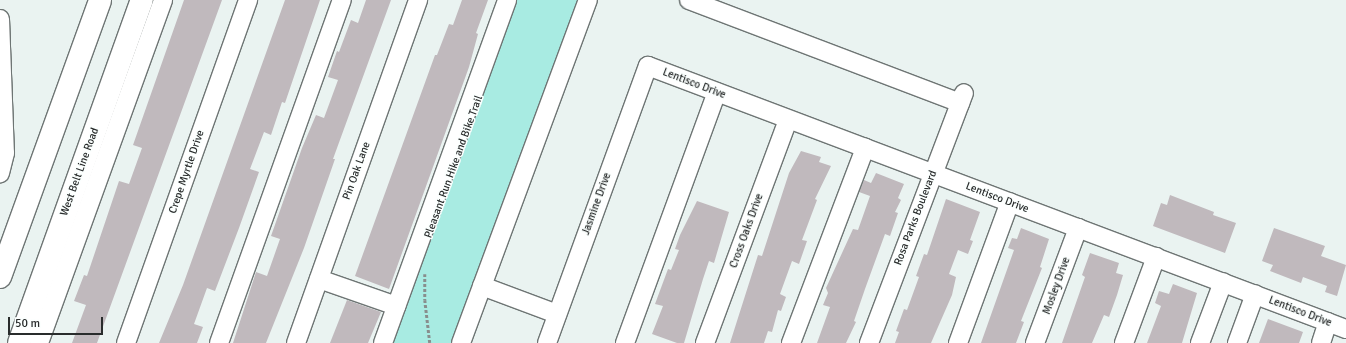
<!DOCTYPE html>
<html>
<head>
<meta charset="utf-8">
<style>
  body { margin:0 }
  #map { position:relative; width:1346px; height:343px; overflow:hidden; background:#eaf3f1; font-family:Signika,sans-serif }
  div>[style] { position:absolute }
  .green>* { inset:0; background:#a8ebe2 }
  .building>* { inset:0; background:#c0b9bd }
  .path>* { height:2.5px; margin-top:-1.25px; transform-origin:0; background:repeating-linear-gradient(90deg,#888e8d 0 3px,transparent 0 5px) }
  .roads { filter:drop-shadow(1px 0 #6e7574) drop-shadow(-1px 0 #6e7574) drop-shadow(0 1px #6e7574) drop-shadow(0 -1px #6e7574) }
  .minor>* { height:18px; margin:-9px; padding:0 9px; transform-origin:9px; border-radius:9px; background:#fff }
  .major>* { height:22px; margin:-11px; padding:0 11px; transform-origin:11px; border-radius:11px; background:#fff }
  span { translate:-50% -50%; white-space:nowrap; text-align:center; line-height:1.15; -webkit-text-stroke:3px #fbfffe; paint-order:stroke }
  .street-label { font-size:11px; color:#292c2c }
  .scale { position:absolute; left:8px; top:317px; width:95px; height:18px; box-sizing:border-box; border:2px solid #292c2c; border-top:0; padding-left:5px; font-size:12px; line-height:14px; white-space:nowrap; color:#292c2c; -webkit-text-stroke:3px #fbfffe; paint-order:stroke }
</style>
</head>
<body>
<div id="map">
  <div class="green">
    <i style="clip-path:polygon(515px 0,587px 0,463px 343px,389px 343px)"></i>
  </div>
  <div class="building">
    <i style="clip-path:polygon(184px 0,222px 0,97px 343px,72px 343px,86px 305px,74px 301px,84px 275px,87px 276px,119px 181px,129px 184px,142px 148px,133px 145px)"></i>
    <i style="clip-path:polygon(285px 0,320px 0,285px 103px,282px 102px,271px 135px,264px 132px,250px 169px,259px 172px,239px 228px,215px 291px,207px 288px,194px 324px,203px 327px,197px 343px,159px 343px,183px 285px)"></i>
    <i style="clip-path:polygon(366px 0,391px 0,333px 159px,335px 159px,304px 248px,266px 343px,233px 343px,256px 272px,267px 276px,280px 239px,271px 236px,302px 148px,316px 115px,324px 118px,338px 80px,328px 77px,337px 51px,339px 52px,351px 20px,358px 23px)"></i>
    <i style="clip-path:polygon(462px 0,488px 0,476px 33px,478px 34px,469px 67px,389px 289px,355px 276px,435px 55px,437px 55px,449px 24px,453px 25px)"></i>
    <i style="clip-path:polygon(801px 151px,821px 157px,819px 162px,831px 166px,815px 199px,817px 200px,802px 240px,807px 241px,799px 264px,792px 261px,780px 294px,786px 297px,781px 311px,778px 310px,772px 332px,768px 331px,764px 343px,730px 343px,758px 255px,762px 256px,789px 173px)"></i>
    <i style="clip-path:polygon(876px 173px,904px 184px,898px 198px,901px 200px,895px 212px,898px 213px,890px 236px,885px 234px,865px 289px,854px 321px,856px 322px,846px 343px,817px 343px,830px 307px,823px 305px,828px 293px,826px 288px,853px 229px,858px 230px,870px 196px,859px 192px,864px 180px,871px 183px)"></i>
    <i style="clip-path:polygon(1170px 195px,1214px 212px,1213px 215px,1236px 223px,1225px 253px,1153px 226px,1161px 203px,1167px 205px)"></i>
    <i style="clip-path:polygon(946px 199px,980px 212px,970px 240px,973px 241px,968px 254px,958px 250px,949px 274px,956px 277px,952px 295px,931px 343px,895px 343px,899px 332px,896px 331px,904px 309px,907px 310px,919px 277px,916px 276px,924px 254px,927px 255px)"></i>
    <i style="clip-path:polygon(697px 201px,729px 212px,714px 263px,709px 261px,703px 279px,684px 343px,677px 343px,652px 334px,663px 306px,655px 304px,668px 269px,671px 270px,679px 250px,675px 249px,680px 235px)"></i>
    <i style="clip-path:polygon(1021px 228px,1049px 239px,1040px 267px,1042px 268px,1021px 321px,1024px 322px,1016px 343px,981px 343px,1014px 250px,1008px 248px,1012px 238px,1017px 239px)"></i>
    <i style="clip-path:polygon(1274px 228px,1325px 246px,1321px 256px,1346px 265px,1337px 296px,1325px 292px,1327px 286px,1303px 277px,1301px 283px,1270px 271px,1273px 265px,1262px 261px)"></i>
    <i style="clip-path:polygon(1090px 253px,1119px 263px,1116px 273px,1123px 275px,1117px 295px,1109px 317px,1104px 315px,1092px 343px,1062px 343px,1085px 277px,1082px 275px)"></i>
    <i style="clip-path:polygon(1173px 284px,1197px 293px,1182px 343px,1147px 343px,1161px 306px,1155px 303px,1159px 291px,1169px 294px)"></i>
    <i style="clip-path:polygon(347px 300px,381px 312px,368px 343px,330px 343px)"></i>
    <i style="clip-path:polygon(1268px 319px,1303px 332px,1299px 343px,1259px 343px)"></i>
  </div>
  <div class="path">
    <i style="left:425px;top:274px;width:26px;rotate:90deg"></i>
    <i style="left:425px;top:300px;width:43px;rotate:83.4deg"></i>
  </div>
  <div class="roads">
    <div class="minor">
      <i style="left:689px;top:0;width:290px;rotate:20.8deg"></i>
      <i style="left:0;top:19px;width:134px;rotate:87.9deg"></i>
      <i style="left:5px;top:153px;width:21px;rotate:104deg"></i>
      <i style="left:319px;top:279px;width:82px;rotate:19.3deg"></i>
      <i style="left:482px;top:286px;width:80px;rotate:20.5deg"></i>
      <i style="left:39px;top:343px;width:365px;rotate:-70.1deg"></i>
      <i style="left:126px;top:343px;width:364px;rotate:-70.4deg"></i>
      <i style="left:219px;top:343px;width:364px;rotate:-70.3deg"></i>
      <i style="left:296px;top:343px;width:364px;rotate:-70.4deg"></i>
      <i style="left:383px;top:343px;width:365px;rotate:-70.1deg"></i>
      <i style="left:461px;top:343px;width:366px;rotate:-69.7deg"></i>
      <i style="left:547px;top:343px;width:295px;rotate:-70deg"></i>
      <i style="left:648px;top:66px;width:746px;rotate:20.65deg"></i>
      <i style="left:625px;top:343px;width:267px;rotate:-69.9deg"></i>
      <i style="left:705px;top:343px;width:238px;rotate:-69.6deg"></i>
      <i style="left:791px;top:343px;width:209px;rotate:-69.2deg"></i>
      <i style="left:869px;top:343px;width:267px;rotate:-69.2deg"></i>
      <i style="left:958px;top:343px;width:150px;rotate:-69.8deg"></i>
      <i style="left:1035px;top:343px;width:123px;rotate:-69.5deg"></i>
      <i style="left:1124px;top:343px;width:92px;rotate:-69.6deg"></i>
      <i style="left:1200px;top:343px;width:65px;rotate:-69.3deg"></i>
      <i style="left:1237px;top:343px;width:52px;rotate:-69.8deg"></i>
      <i style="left:1321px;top:343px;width:22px;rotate:-72deg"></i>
    </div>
    <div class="major">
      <i style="left:0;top:277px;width:294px;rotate:-70.1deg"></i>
      <i style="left:19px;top:343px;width:364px;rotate:-70.3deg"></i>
    </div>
  </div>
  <div class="street-label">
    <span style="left:694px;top:84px;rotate:21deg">Lentisco Drive</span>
    <span style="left:454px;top:167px;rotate:-70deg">Pleasant Run Hike and Bike Trail</span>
    <span style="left:357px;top:171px;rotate:-70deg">Pin Oak Lane</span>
    <span style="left:80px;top:172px;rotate:-70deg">West Belt Line Road</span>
    <span style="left:187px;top:172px;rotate:-71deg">Crepe Myrtle Drive</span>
    <span style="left:997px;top:198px;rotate:21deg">Lentisco Drive</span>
    <span style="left:597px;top:204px;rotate:-70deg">Jasmine Drive</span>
    <span style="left:916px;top:218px;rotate:-69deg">Rosa Parks Boulevard</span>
    <span style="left:747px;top:231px;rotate:-70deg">Cross Oaks Drive</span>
    <span style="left:1057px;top:286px;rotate:-70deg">Mosley Drive</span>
    <span style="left:1300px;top:312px;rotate:21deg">Lentisco Drive</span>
  </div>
  <div class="scale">50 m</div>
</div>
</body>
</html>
